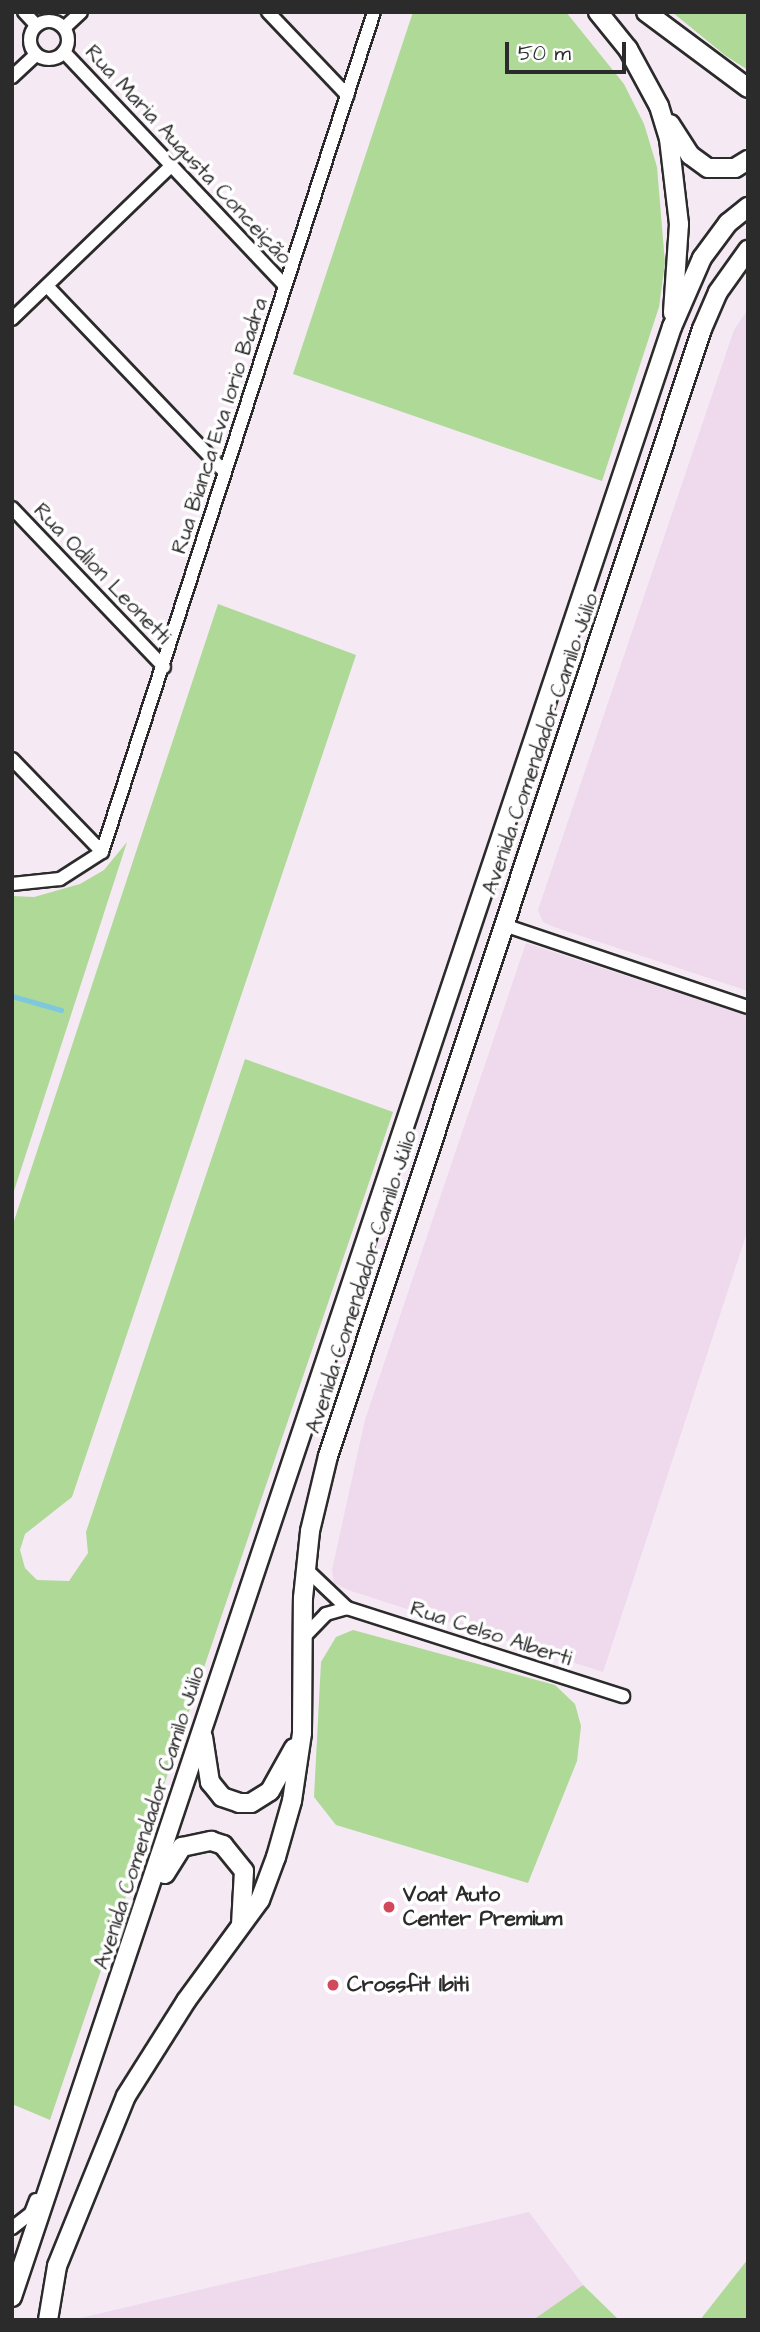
<!DOCTYPE html>
<html>
<head>
<meta charset="utf-8">
<style>
  body { margin:0 }
  #map { position:relative; width:760px; height:2332px; overflow:hidden; background:#f5e9f4; font-family:"Architects Daughter",sans-serif }
  div>[style] { position:absolute }
  .built>* { inset:0; background:#eed9ed }
  .green>* { inset:0; background:#aed997 }
  .stream>* { height:5px; margin:-2.5px; padding:0 2.5px; transform-origin:2.5px; border-radius:2.5px; background:#7ec8de }
  .roads { filter:drop-shadow(2px 0 #2b2b2b) drop-shadow(-2px 0 #2b2b2b) drop-shadow(0 2px #2b2b2b) drop-shadow(0 -2px #2b2b2b) }
  .minor>* { height:12px; margin:-6px; padding:0 6px; transform-origin:6px; border-radius:6px; background:#fff }
  .minor>.ring { margin:-6px; padding:0; box-sizing:content-box; background:none; border:12px solid #fff; border-radius:50% }
  .secondary>* { height:18px; margin:-9px; padding:0 9px; transform-origin:9px; border-radius:9px; background:#fff }
  .dots>* { width:19px; height:19px; translate:-50% -50%; box-sizing:border-box; border:4px solid #fff; border-radius:50% }
  span { translate:-50% -50%; white-space:nowrap; text-align:center; line-height:1.15; -webkit-text-stroke:7px #fff; paint-order:stroke }
  .street-label { font-size:21px; color:#2b2b2b }
  .poi-label { font-size:21px; color:#2b2b2b; font-weight:700 }
  .left { translate:0 -50%; text-align:left }
  .frame { position:absolute; inset:0; border:14px solid #2b2b2b; pointer-events:none }
  .scale { position:absolute; left:505px; top:42px; width:121px; height:32px; box-sizing:border-box; border:4px solid #2b2b2b; border-top:0; padding-left:9px; font-size:21px; line-height:24px; white-space:nowrap; color:#2b2b2b; -webkit-text-stroke:5px #fff; paint-order:stroke }
</style>
</head>
<body>
<div id="map">
  <div class="built">
    <i style="clip-path:polygon(748px 309px,748px 991px,554px 927px,543px 922px,538px 910px,734px 330px)"></i>
    <i style="clip-path:polygon(526px 943px,748px 1016px,748px 1229px,603px 1672px,348px 1590px,334px 1583px,332px 1570px,365px 1420px)"></i>
    <i style="clip-path:polygon(529px 2212px,583px 2285px,533px 2320px,72px 2320px)"></i>
  </div>
  <div class="green">
    <i style="clip-path:polygon(413px 12px,566px 12px,624px 84px,644px 124px,657px 167px,665px 263px,659px 307px,602px 481px,293px 374px)"></i>
    <i style="clip-path:polygon(672px 12px,748px 12px,748px 70px,726px 56px)"></i>
    <i style="clip-path:polygon(218px 604px,356px 655px,72px 1497px,25px 1534px,20px 1550px,25px 1568px,37px 1580px,69px 1581px,88px 1553px,86px 1532px,245px 1059px,393px 1112px,50px 2120px,12px 2104px,12px 1227px)"></i>
    <i style="clip-path:polygon(127px 842px,12px 1197px,12px 896px,34px 897px,80px 884px,104px 870px)"></i>
    <i style="clip-path:polygon(353px 1630px,555px 1685px,575px 1704px,581px 1726px,577px 1761px,528px 1883px,336px 1825px,314px 1797px,321px 1662px,336px 1637px)"></i>
    <i style="clip-path:polygon(748px 2259px,748px 2320px,700px 2320px)"></i>
    <i style="clip-path:polygon(583px 2285px,619px 2320px,533px 2320px)"></i>
  </div>
  <div class="stream">
    <i style="left:12px;top:996px;width:51px;rotate:15.9deg"></i>
  </div>
  <div class="roads">
    <div class="minor">
      <i style="left:24px;top:12px;width:18px;rotate:47deg"></i>
      <i style="left:268px;top:12px;width:115px;rotate:46.4deg"></i>
      <i class="ring" style="left:30px;top:21px;width:26px;height:26px"></i>
      <i style="left:64px;top:28px;width:23px;rotate:-43deg"></i>
      <i style="left:64px;top:52px;width:320px;rotate:46.6deg"></i>
      <i style="left:12px;top:77px;width:33px;rotate:-43deg"></i>
      <i style="left:47px;top:286px;width:257px;rotate:46.3deg"></i>
      <i style="left:12px;top:319px;width:221px;rotate:-43.9deg"></i>
      <i style="left:12px;top:508px;width:220px;rotate:46.3deg"></i>
      <i style="left:12px;top:759px;width:129px;rotate:45.9deg"></i>
      <i style="left:102px;top:852px;width:883px;rotate:-72.06deg"></i>
      <i style="left:12px;top:884px;width:48px;rotate:-5.9deg"></i>
      <i style="left:60px;top:879px;width:50px;rotate:-32.7deg"></i>
      <i style="left:504px;top:925px;width:257px;rotate:18.6deg"></i>
      <i style="left:306px;top:1569px;width:57px;rotate:43.6deg"></i>
      <i style="left:347px;top:1608px;width:290px;rotate:17.7deg"></i>
      <i style="left:303px;top:1638px;width:33px;rotate:-46deg"></i>
      <i style="left:326px;top:1614px;width:22px;rotate:-16deg"></i>
      <i style="left:12px;top:2228px;width:24px;rotate:-38deg"></i>
      <i style="left:31px;top:2213px;width:14px;rotate:-69deg"></i>
    </div>
    <div class="secondary">
      <i style="left:598px;top:12px;width:48px;rotate:51deg"></i>
      <i style="left:628px;top:49px;width:65px;rotate:61.5deg"></i>
      <i style="left:659px;top:106px;width:34px;rotate:73deg"></i>
      <i style="left:669px;top:139px;width:86px;rotate:83.3deg"></i>
      <i style="left:679px;top:224px;width:89px;rotate:93.9deg"></i>
      <i style="left:646px;top:12px;width:127px;rotate:36.7deg"></i>
      <i style="left:670px;top:124px;width:37px;rotate:57deg"></i>
      <i style="left:690px;top:155px;width:22px;rotate:36deg"></i>
      <i style="left:708px;top:168px;width:27px"></i>
      <i style="left:735px;top:168px;width:15px;rotate:-32deg"></i>
      <i style="left:203px;top:1737px;width:46px;rotate:81.2deg"></i>
      <i style="left:210px;top:1782px;width:19px;rotate:51deg"></i>
      <i style="left:222px;top:1797px;width:18px;rotate:19deg"></i>
      <i style="left:239px;top:1803px;width:12px"></i>
      <i style="left:251px;top:1803px;width:22px;rotate:-32deg"></i>
      <i style="left:270px;top:1791px;width:49px;rotate:-60.8deg"></i>
      <i style="left:165px;top:1874px;width:32px;rotate:-58deg"></i>
      <i style="left:182px;top:1847px;width:30px;rotate:-12deg"></i>
      <i style="left:211px;top:1841px;width:13px;rotate:18deg"></i>
      <i style="left:223px;top:1845px;width:33px;rotate:51deg"></i>
      <i style="left:244px;top:1871px;width:53px;rotate:93.2deg"></i>
      <i style="left:12px;top:2297px;width:2078px;rotate:-71.48deg"></i>
      <i style="left:672px;top:327px;width:75px;rotate:-66.5deg"></i>
      <i style="left:702px;top:258px;width:44px;rotate:-53.4deg"></i>
      <i style="left:728px;top:223px;width:26px;rotate:-39deg"></i>
      <i style="left:48px;top:2320px;width:55px;rotate:-80.5deg"></i>
      <i style="left:57px;top:2266px;width:183px;rotate:-67.9deg"></i>
      <i style="left:126px;top:2096px;width:112px;rotate:-57.7deg"></i>
      <i style="left:186px;top:2001px;width:125px;rotate:-53.8deg"></i>
      <i style="left:260px;top:1900px;width:46px;rotate:-69.6deg"></i>
      <i style="left:276px;top:1857px;width:58px;rotate:-74.1deg"></i>
      <i style="left:292px;top:1801px;width:69px;rotate:-81.6deg"></i>
      <i style="left:302px;top:1733px;width:135px;rotate:-89.6deg"></i>
      <i style="left:303px;top:1598px;width:67px;rotate:-84deg"></i>
      <i style="left:310px;top:1531px;width:77px;rotate:-76.5deg"></i>
      <i style="left:328px;top:1456px;width:1187px;rotate:-71.64deg"></i>
      <i style="left:702px;top:329px;width:40px;rotate:-66.6deg"></i>
      <i style="left:718px;top:292px;width:52px;rotate:-54.5deg"></i>
    </div>
  </div>
  <div class="dots">
    <i style="left:389px;top:1907px;background:#d1495b"></i>
    <i style="left:333px;top:1985px;background:#d1495b"></i>
  </div>
  <div class="street-label">
    <span style="left:188px;top:155px;rotate:47deg">Rua Maria Augusta Conceição</span>
    <span style="left:220px;top:426px;rotate:-72deg">Rua Bianca Eva Iorio Badra</span>
    <span style="left:102px;top:574px;rotate:46deg">Rua Odilon Leonetti</span>
    <span style="left:541px;top:744px;rotate:-71deg">Avenida Comendador Camilo Júlio</span>
    <span style="left:362px;top:1282px;rotate:-72deg">Avenida Comendador Camilo Júlio</span>
    <span style="left:491px;top:1634px;rotate:18deg">Rua Celso Alberti</span>
    <span style="left:150px;top:1818px;rotate:-72deg">Avenida Comendador Camilo Júlio</span>
  </div>
  <div class="poi-label">
    <span class="left" style="left:403px;top:1907px">Voat Auto<br>Center Premium</span>
    <span class="left" style="left:347px;top:1985px">Crossfit Ibiti</span>
  </div>
  <div class="frame"></div>
  <div class="scale">50 m</div>
</div>
</body>
</html>
